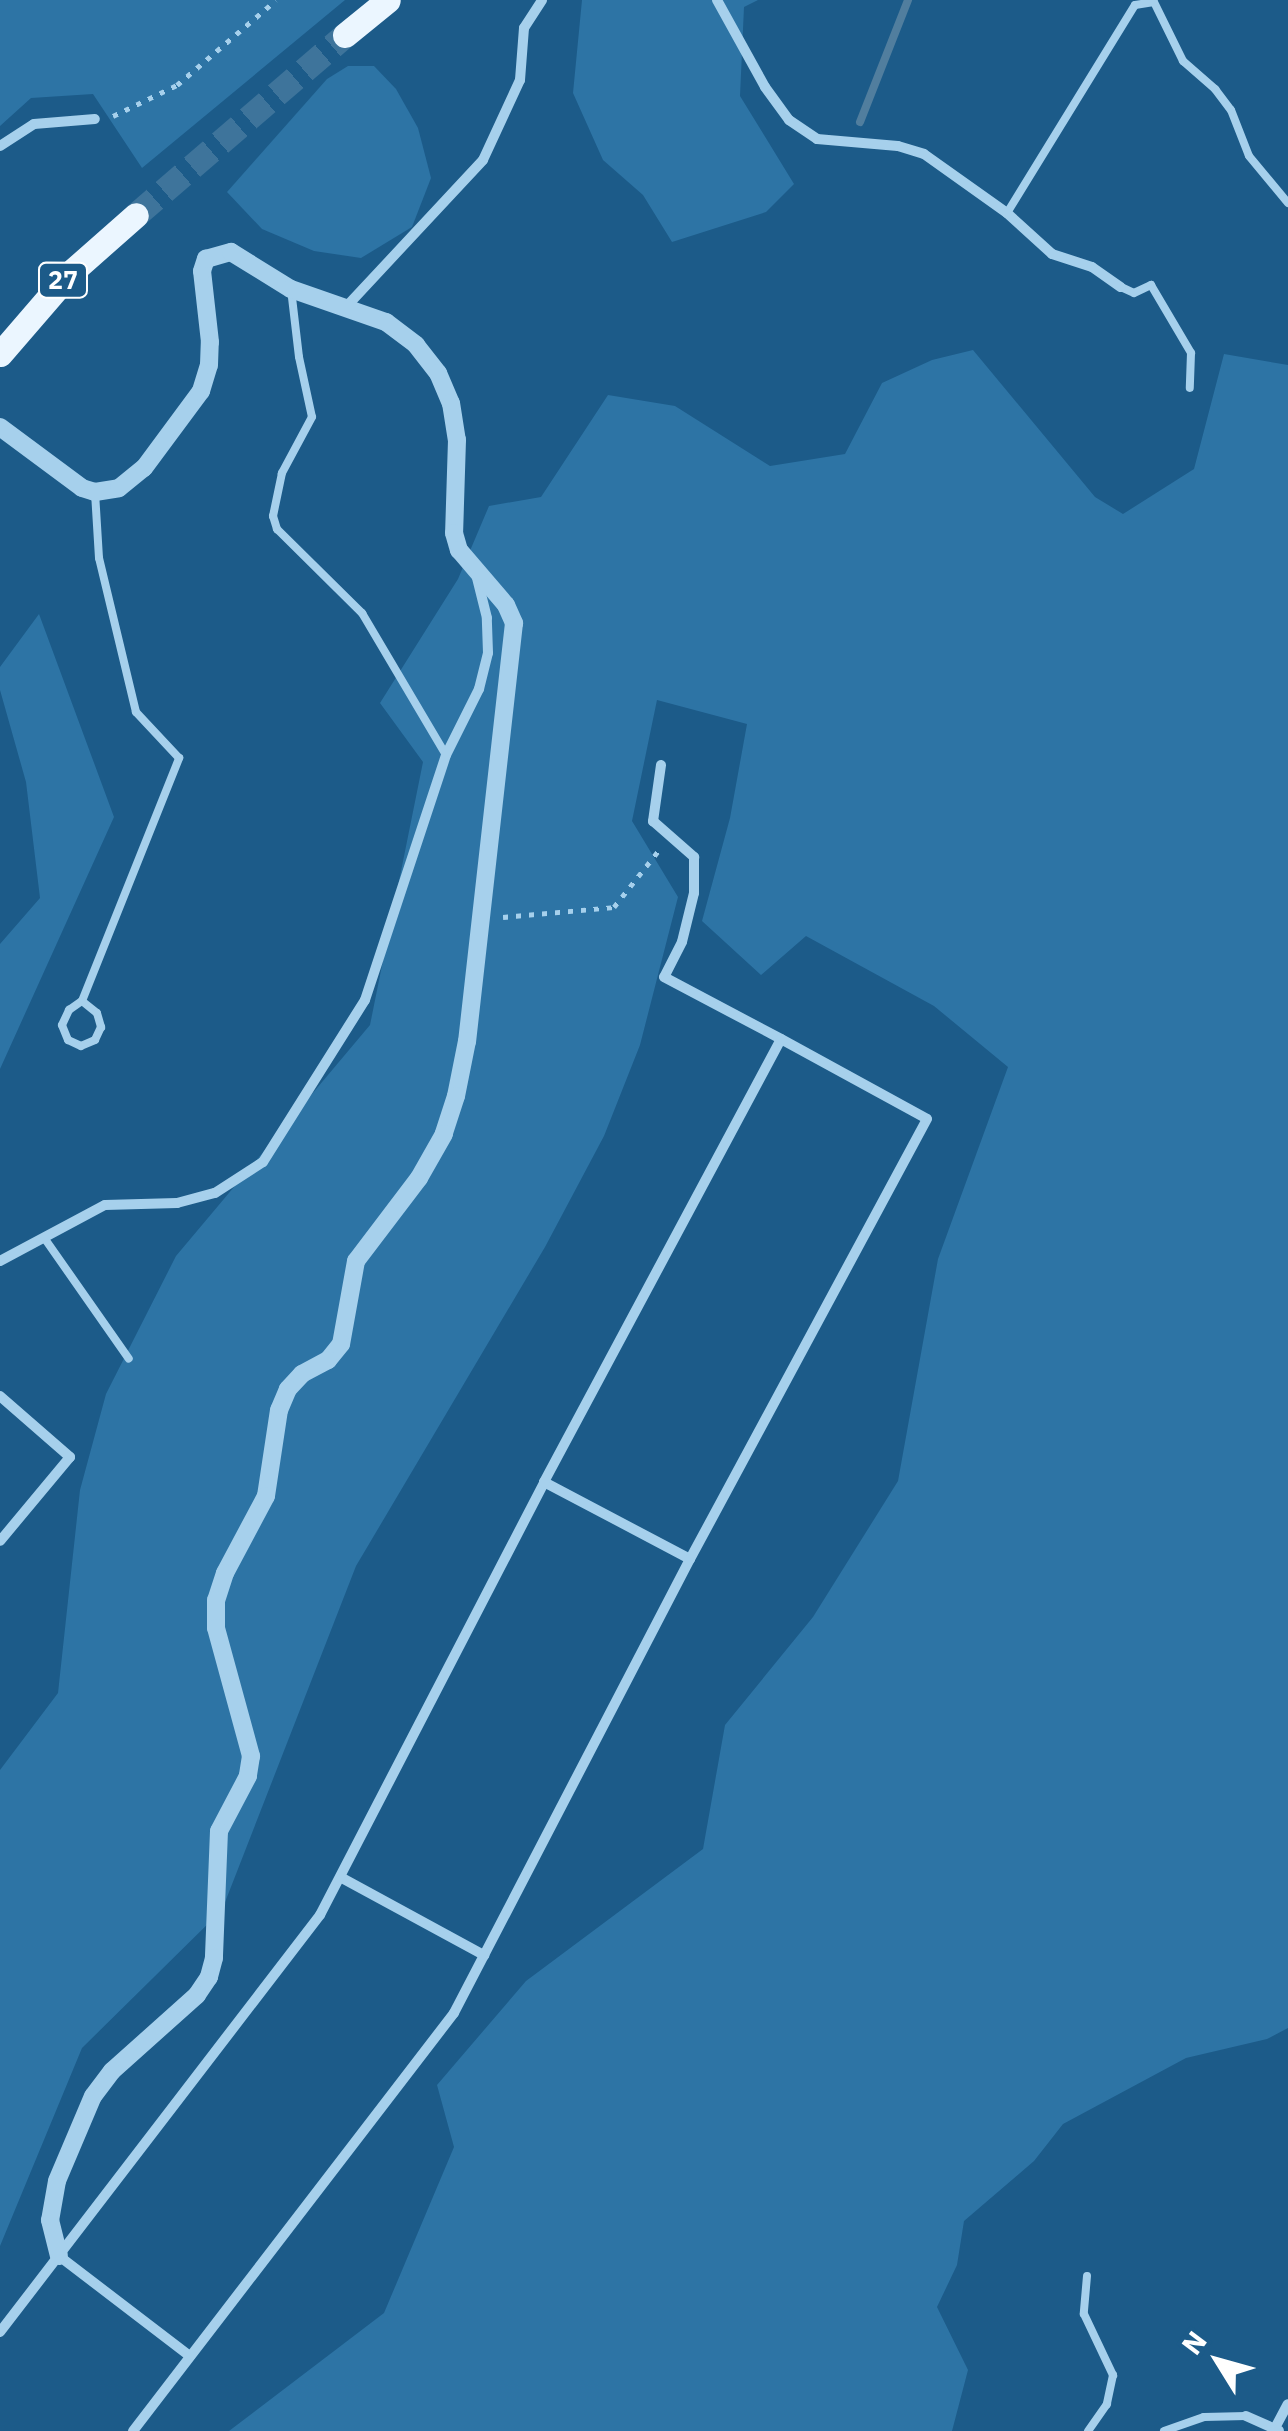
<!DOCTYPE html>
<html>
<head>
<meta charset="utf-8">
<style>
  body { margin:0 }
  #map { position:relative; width:1288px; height:2431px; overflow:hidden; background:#1c5b89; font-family:"IBM Plex Sans",sans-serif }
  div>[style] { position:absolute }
  .green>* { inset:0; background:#2d74a5 }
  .stream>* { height:8px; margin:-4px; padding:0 4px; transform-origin:4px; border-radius:4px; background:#517e9e }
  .primary-tunnel>* { height:25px; margin-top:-12.5px; transform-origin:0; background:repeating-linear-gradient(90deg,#3e749b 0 25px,transparent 0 37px) }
  .path>* { height:5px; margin-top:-2.5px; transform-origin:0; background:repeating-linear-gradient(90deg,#a6d0ec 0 5px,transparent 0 13px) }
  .service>* { height:8px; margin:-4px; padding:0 4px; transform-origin:4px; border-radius:4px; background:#a6d0ec }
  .minor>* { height:10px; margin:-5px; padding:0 5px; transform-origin:5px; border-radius:5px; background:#a6d0ec }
  .tertiary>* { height:18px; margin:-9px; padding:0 9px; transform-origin:9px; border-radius:9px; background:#a6d0ec }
  .primary>* { height:25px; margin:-12.5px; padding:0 12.5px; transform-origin:12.5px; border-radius:12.5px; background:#ebf6ff }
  span { translate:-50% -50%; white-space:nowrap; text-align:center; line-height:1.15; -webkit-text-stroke:8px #1c5b89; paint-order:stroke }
  .shield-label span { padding:2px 8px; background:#1c5b89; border:2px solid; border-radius:8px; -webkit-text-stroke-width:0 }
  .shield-label { font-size:25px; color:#fff; font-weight:700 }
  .north { position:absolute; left:1168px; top:2311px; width:100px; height:100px; -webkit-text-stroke:8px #1c5b89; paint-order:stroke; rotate:307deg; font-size:28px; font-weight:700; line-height:40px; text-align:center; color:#fff }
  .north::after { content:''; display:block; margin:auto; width:35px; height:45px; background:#fff; clip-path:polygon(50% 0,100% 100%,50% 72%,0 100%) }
</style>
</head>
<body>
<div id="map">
  <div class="green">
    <i style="clip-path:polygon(0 0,345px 0,142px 168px,93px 94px,31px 98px,0 126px)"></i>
    <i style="clip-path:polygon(582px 0,758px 0,744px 7px,740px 96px,794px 184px,766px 212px,672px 242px,643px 195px,603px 160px,573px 93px)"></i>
    <i style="clip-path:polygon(348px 66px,374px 66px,396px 89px,418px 128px,431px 178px,412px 227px,361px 258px,314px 251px,262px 229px,227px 192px,327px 79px)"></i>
    <i style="clip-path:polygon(973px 350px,1095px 497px,1123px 514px,1194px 469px,1224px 354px,1288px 365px,1288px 2028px,1267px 2039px,1186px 2058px,1063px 2124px,1034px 2161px,964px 2221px,957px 2265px,937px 2307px,968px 2370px,952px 2431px,229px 2431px,384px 2313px,454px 2147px,437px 2085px,526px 1981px,703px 1849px,725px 1725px,813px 1617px,898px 1481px,938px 1259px,1008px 1067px,934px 1006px,806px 936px,761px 975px,702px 921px,730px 818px,747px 724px,657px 700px,632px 821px,678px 897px,640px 1045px,604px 1136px,545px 1247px,356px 1566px,222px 1910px,82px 2048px,0 2246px,0 1770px,58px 1693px,80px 1490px,106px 1394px,176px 1256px,370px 1025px,423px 762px,380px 703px,458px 579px,489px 506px,541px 497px,608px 395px,675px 406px,770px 466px,845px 454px,882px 383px,932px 360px)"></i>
    <i style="clip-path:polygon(39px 614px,114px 817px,0 1069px,0 944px,40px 898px,26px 782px,0 690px,0 667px)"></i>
  </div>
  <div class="stream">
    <i style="left:860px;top:122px;width:131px;rotate:-68.5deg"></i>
  </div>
  <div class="primary-tunnel">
    <i style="left:136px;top:215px;width:276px;rotate:-40.7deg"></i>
  </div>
  <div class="path">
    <i style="left:113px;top:116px;width:71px;rotate:-25.8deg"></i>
    <i style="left:177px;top:85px;width:130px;rotate:-40.6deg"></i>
    <i style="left:503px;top:917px;width:111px;rotate:-5.1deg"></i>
    <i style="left:614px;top:907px;width:73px;rotate:-51.7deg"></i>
  </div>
  <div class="service">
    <i style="left:1007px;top:213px;width:244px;rotate:-58.4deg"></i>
    <i style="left:1135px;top:5px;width:19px;rotate:-9deg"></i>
    <i style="left:1154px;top:2px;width:66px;rotate:63.8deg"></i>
    <i style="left:1183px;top:61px;width:43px;rotate:41.2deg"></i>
    <i style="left:1215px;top:89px;width:26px;rotate:53deg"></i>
    <i style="left:1231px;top:110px;width:49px;rotate:68.6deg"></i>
    <i style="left:1249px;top:156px;width:61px;rotate:50.3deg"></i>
    <i style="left:1121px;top:287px;width:14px;rotate:25deg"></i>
    <i style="left:1134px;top:293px;width:19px;rotate:-25deg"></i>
    <i style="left:1151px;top:285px;width:79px;rotate:59.5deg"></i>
    <i style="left:1191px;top:353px;width:35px;rotate:92deg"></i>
    <i style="left:291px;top:289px;width:68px;rotate:83.3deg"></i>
    <i style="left:299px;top:357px;width:61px;rotate:77.8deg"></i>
    <i style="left:312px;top:417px;width:64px;rotate:118.2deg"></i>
    <i style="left:282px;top:473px;width:44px;rotate:101.8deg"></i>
    <i style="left:273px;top:516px;width:14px;rotate:73deg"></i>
    <i style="left:277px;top:529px;width:120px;rotate:44.7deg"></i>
    <i style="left:362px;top:613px;width:165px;rotate:59.4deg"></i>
    <i style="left:82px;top:1001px;width:19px;rotate:39deg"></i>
    <i style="left:97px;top:1013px;width:15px;rotate:74deg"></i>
    <i style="left:101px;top:1027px;width:14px;rotate:115deg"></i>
    <i style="left:95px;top:1040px;width:15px;rotate:157deg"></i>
    <i style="left:81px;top:1046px;width:14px;rotate:-155deg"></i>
    <i style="left:68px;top:1040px;width:16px;rotate:-112deg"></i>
    <i style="left:62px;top:1025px;width:17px;rotate:-65deg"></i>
    <i style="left:69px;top:1010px;width:16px;rotate:-35deg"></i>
    <i style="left:82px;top:1001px;width:262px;rotate:-68.2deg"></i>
    <i style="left:179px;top:758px;width:63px;rotate:-133.1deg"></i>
    <i style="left:136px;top:712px;width:158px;rotate:-103.5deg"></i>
    <i style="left:99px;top:558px;width:66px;rotate:-93.5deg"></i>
    <i style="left:45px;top:1239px;width:146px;rotate:55deg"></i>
    <i style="left:1087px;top:2276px;width:38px;rotate:95deg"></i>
    <i style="left:1084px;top:2314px;width:68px;rotate:64.6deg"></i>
    <i style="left:1113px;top:2375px;width:30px;rotate:102deg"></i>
    <i style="left:1107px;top:2404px;width:33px;rotate:125deg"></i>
    <i style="left:1164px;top:2431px;width:42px;rotate:-19.3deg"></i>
    <i style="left:1204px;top:2417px;width:42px;rotate:-1.4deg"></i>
  </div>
  <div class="minor">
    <i style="left:717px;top:0;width:99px;rotate:61.1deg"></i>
    <i style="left:765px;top:87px;width:41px;rotate:54deg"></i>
    <i style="left:789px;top:120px;width:34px;rotate:34deg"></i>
    <i style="left:817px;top:139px;width:81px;rotate:4.9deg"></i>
    <i style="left:898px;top:146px;width:27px;rotate:17deg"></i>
    <i style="left:924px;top:154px;width:102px;rotate:35.4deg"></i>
    <i style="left:1007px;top:213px;width:61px;rotate:42.3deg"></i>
    <i style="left:1052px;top:254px;width:42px;rotate:18deg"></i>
    <i style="left:1092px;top:267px;width:35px;rotate:35deg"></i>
    <i style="left:0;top:146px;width:40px;rotate:-32.9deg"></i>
    <i style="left:34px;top:124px;width:61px;rotate:-4.7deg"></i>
    <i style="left:346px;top:307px;width:201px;rotate:-47deg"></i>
    <i style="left:483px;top:160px;width:88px;rotate:-65.2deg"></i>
    <i style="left:520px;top:80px;width:52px;rotate:-85.6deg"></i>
    <i style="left:524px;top:28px;width:33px;rotate:-57deg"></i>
    <i style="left:661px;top:765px;width:57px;rotate:98.1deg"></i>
    <i style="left:653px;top:821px;width:55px;rotate:41.3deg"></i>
    <i style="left:694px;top:857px;width:36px;rotate:90deg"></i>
    <i style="left:694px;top:893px;width:50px;rotate:103.8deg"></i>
    <i style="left:682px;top:942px;width:39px;rotate:117deg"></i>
    <i style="left:664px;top:977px;width:132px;rotate:27.9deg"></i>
    <i style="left:0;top:1261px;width:119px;rotate:-28.1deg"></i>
    <i style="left:105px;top:1205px;width:72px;rotate:-1.6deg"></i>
    <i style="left:177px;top:1203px;width:39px;rotate:-15deg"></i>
    <i style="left:215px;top:1193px;width:57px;rotate:-32.9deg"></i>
    <i style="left:263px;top:1162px;width:191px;rotate:-57.8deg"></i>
    <i style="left:365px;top:1000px;width:258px;rotate:-71.7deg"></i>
    <i style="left:446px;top:755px;width:74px;rotate:-63.4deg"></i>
    <i style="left:479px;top:689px;width:37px;rotate:-76deg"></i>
    <i style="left:488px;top:653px;width:35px;rotate:-92deg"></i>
    <i style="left:487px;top:618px;width:41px;rotate:-104deg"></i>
    <i style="left:0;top:1396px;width:93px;rotate:41.1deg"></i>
    <i style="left:70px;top:1457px;width:109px;rotate:129.8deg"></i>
    <i style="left:544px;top:1482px;width:165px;rotate:27.8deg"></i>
    <i style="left:342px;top:1878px;width:162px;rotate:28.5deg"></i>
    <i style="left:59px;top:2256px;width:165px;rotate:37.4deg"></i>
    <i style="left:0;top:2332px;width:526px;rotate:-52.5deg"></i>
    <i style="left:320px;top:1915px;width:488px;rotate:-62.6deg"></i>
    <i style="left:544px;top:1482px;width:502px;rotate:-61.85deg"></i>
    <i style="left:781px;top:1039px;width:166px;rotate:28.7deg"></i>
    <i style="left:927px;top:1119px;width:500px;rotate:118.3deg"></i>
    <i style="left:690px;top:1559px;width:512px;rotate:117.47deg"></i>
    <i style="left:454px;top:2013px;width:527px;rotate:127.52deg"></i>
    <i style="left:1246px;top:2416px;width:36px;rotate:24deg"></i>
    <i style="left:1275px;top:2428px;width:27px;rotate:-62deg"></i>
  </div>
  <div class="tertiary">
    <i style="left:0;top:427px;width:102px;rotate:36.6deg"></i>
    <i style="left:82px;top:488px;width:14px;rotate:17deg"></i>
    <i style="left:95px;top:492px;width:24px;rotate:-9deg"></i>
    <i style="left:119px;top:488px;width:32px;rotate:-39deg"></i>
    <i style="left:144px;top:468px;width:96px;rotate:-53.5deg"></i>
    <i style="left:201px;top:391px;width:27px;rotate:-73deg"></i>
    <i style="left:209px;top:365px;width:23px;rotate:-88deg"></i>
    <i style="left:210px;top:342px;width:71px;rotate:-96.4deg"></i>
    <i style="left:202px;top:271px;width:13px;rotate:-72deg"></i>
    <i style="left:206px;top:259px;width:26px;rotate:-16deg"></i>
    <i style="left:231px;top:252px;width:70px;rotate:31.7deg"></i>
    <i style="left:291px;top:289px;width:101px;rotate:19.2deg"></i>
    <i style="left:386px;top:322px;width:38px;rotate:37deg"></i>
    <i style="left:416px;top:345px;width:36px;rotate:52deg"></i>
    <i style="left:438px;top:373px;width:33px;rotate:67deg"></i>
    <i style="left:451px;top:403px;width:37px;rotate:81deg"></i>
    <i style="left:457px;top:440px;width:93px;rotate:91.8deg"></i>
    <i style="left:454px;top:533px;width:18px;rotate:74deg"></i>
    <i style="left:459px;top:550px;width:72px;rotate:49.5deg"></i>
    <i style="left:506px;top:605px;width:20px;rotate:66deg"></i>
    <i style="left:514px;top:623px;width:421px;rotate:96.4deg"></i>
    <i style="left:467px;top:1041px;width:56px;rotate:101.3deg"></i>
    <i style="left:456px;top:1096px;width:40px;rotate:108deg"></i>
    <i style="left:444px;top:1134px;width:51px;rotate:119.6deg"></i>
    <i style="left:419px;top:1178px;width:104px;rotate:127.2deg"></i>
    <i style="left:356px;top:1261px;width:84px;rotate:100.2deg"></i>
    <i style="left:341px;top:1344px;width:21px;rotate:129deg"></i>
    <i style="left:328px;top:1360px;width:30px;rotate:152deg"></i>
    <i style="left:302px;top:1374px;width:21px;rotate:133deg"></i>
    <i style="left:288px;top:1389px;width:23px;rotate:113deg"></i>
    <i style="left:279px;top:1410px;width:87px;rotate:98.6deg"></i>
    <i style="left:266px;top:1496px;width:87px;rotate:118deg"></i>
    <i style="left:225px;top:1573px;width:28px;rotate:108deg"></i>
    <i style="left:216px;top:1600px;width:28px;rotate:90deg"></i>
    <i style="left:216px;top:1628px;width:133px;rotate:74.7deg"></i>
    <i style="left:251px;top:1756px;width:20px;rotate:99deg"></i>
    <i style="left:248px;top:1776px;width:62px;rotate:117.8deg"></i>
    <i style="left:219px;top:1831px;width:127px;rotate:92.3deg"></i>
    <i style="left:214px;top:1958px;width:20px;rotate:105deg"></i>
    <i style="left:209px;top:1977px;width:22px;rotate:124deg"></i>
    <i style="left:197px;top:1995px;width:114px;rotate:138.2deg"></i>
    <i style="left:112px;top:2071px;width:31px;rotate:127deg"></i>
    <i style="left:93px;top:2096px;width:92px;rotate:113deg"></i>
    <i style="left:57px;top:2181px;width:40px;rotate:100deg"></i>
    <i style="left:50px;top:2220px;width:37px;rotate:76deg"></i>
  </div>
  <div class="primary">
    <i style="left:345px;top:35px;width:55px;rotate:-39.1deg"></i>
    <i style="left:0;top:354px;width:106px;rotate:-49.2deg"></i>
    <i style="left:69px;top:274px;width:89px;rotate:-41.4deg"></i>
  </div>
  <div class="shield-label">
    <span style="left:63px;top:280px">27</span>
  </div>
  <div class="north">N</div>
</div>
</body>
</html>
